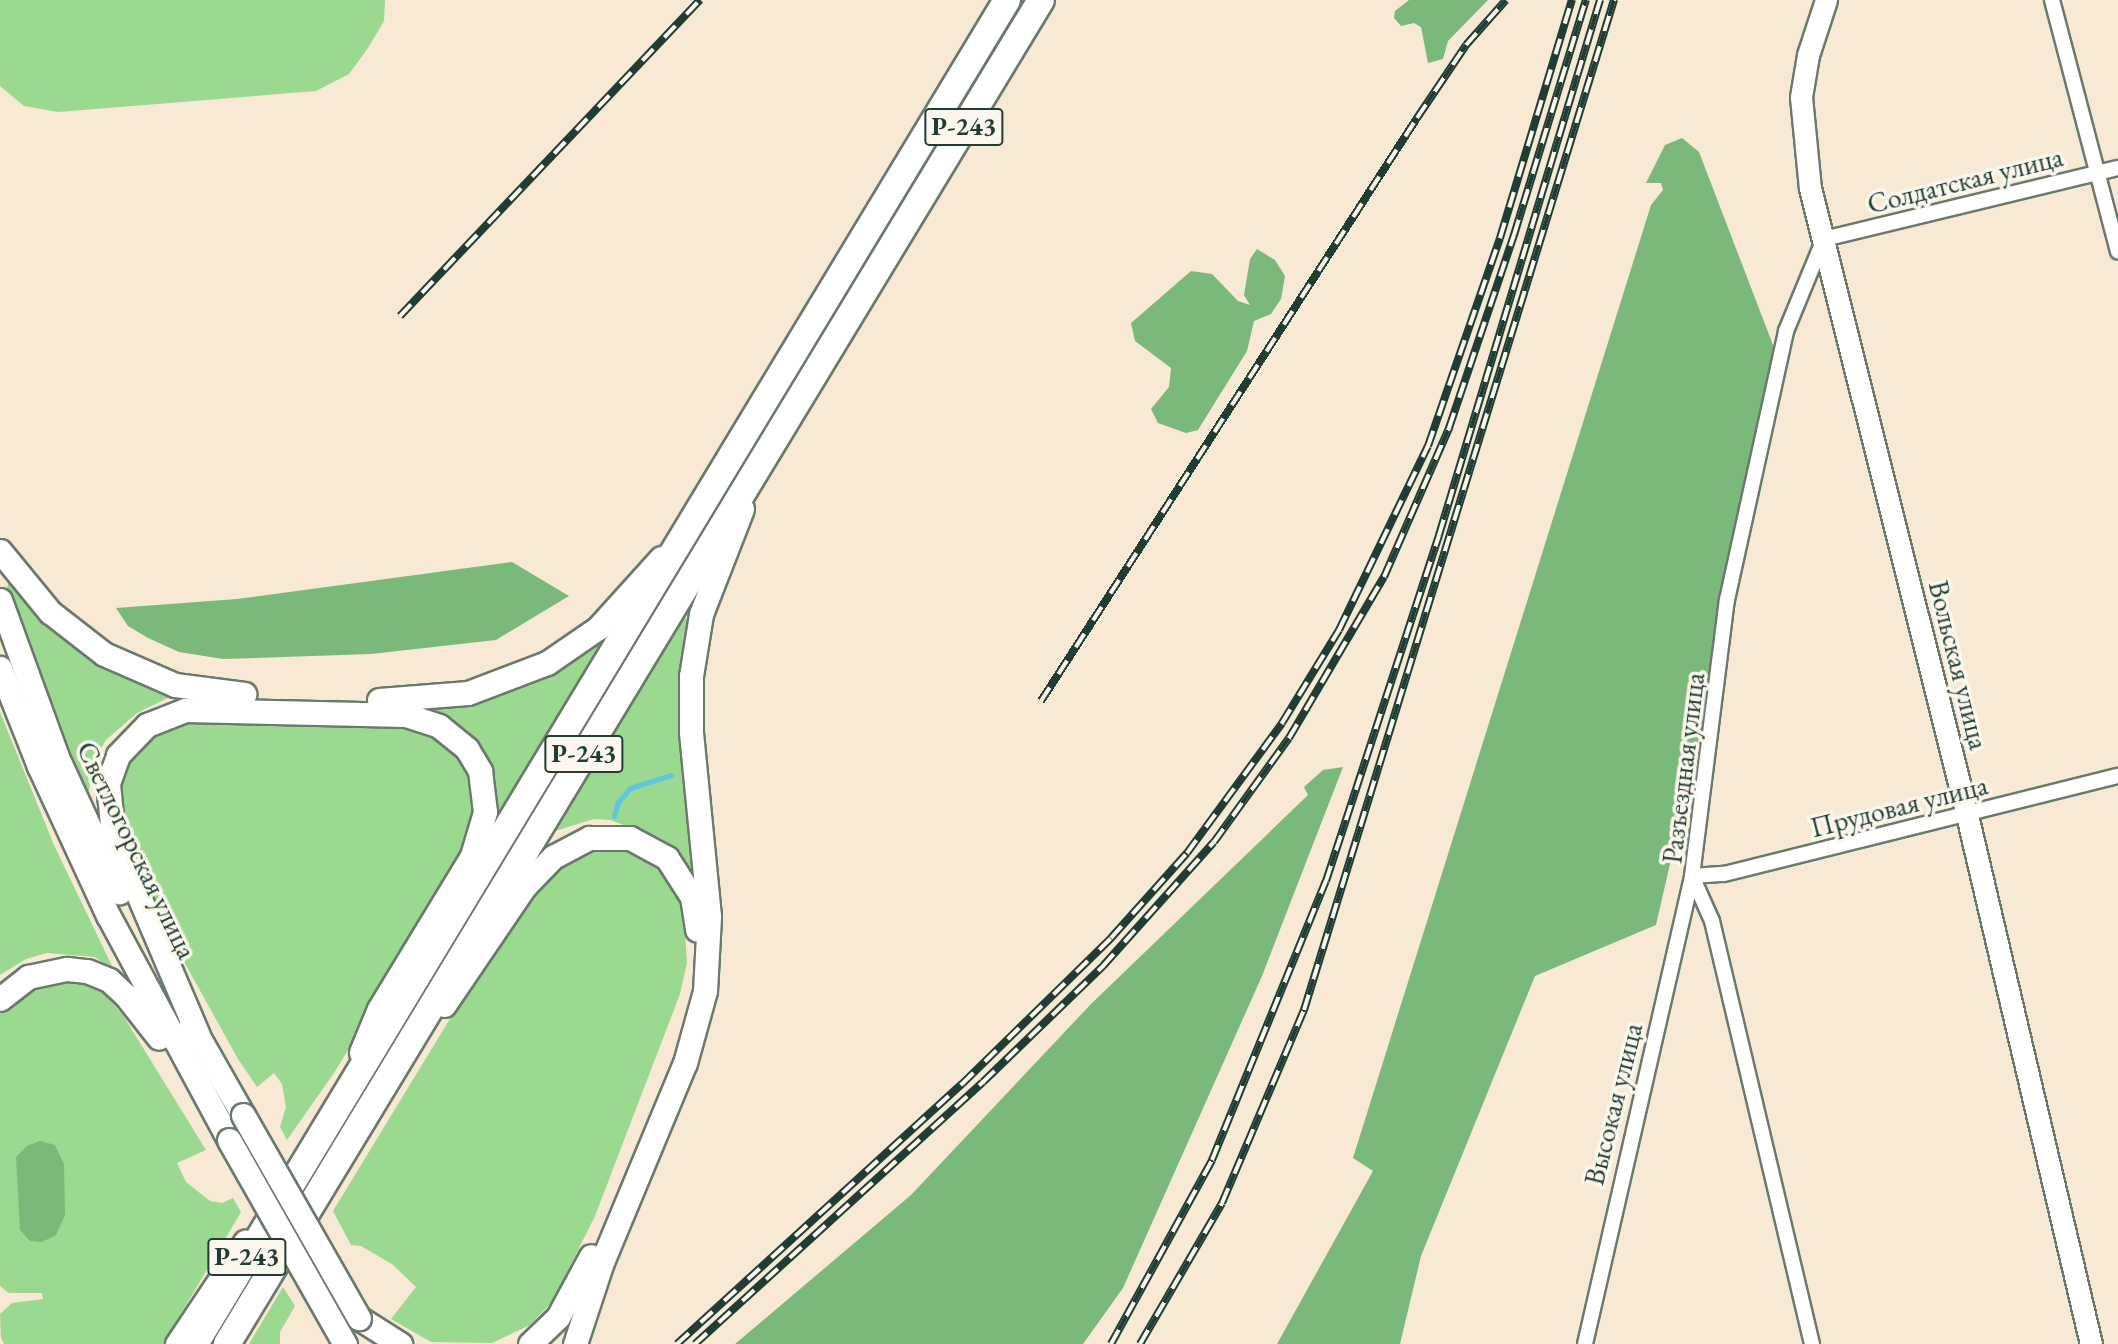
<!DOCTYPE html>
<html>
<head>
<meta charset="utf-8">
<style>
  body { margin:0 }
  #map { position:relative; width:2118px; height:1344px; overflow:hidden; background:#f7e9d4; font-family:"EB Garamond",serif }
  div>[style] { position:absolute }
  .green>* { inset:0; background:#9ad98f }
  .forest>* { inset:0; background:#7bb97a }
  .stream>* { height:5px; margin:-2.5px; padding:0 2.5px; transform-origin:2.5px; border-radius:2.5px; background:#60c5dd }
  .roads { filter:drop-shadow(2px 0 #6b796c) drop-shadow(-2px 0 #6b796c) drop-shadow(0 2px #6b796c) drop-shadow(0 -2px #6b796c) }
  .street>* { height:14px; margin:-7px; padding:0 7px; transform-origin:7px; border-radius:7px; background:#fff }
  .secondary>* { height:21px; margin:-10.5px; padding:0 10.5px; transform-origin:10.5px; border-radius:10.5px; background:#fff }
  .primary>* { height:23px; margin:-11.5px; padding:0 11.5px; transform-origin:11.5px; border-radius:11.5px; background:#fff }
  .highway>* { height:26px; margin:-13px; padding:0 13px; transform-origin:13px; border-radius:13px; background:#fff }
  .rail>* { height:8px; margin-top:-4px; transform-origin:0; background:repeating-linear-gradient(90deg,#fbf7ec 0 16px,#1f3d34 0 32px); box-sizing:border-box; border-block:2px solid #1f3d34 }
  .bridges { filter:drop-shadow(2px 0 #6b796c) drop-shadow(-2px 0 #6b796c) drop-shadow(0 2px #6b796c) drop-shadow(0 -2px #6b796c) }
  .primary-bridge>* { height:23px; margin:-11.5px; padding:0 11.5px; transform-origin:11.5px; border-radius:11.5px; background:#fff }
  span { translate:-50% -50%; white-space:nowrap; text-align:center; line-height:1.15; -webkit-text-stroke:7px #fbf7ec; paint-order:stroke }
  .shield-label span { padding:2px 5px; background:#fbf7ec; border:2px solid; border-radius:5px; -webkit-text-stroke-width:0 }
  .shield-label { font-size:26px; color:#1f3d34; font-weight:700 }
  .street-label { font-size:28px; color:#1f3d34 }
</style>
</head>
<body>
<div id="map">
  <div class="green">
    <i style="clip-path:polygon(0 0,385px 0,384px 21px,368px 48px,349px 74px,316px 91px,58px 112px,24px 106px,0 86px)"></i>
    <i style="clip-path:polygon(11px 580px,176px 694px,137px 713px,106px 740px,94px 760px,88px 797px,7px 586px)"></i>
    <i style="clip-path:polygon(678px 615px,688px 619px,680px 715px,694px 871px,657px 837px,610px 820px,594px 819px,552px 832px)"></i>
    <i style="clip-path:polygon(598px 645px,603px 646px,503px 810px,497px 810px,494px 778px,482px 752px,472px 737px,435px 712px,434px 706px,547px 674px)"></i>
    <i style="clip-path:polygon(0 712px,54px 845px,113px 968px,94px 957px,47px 953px,26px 959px,0 975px)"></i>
    <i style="clip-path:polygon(178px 719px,412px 725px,451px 743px,474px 783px,473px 828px,448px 885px,334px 1073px,287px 1140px,280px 1127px,286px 1107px,282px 1084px,274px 1073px,257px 1087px,238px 1059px,122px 850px,111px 792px,137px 740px)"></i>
    <i style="clip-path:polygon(608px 841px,659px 860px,683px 900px,687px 963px,680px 994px,595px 1216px,552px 1302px,530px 1325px,492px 1343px,431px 1342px,391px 1319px,416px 1287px,392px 1264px,361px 1246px,351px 1245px,333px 1211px,529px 889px,548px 867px)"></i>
    <i style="clip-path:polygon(73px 973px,99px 987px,124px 1017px,206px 1150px,177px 1163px,186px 1182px,210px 1201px,222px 1203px,233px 1198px,241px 1212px,163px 1344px,4px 1344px,1px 1338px,0 1314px,12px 1303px,43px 1299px,42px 1293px,9px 1293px,0 1286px,0 1006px,30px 982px)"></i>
    <i style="clip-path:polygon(283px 1287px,295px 1306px,280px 1332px,280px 1344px,249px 1344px)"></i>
  </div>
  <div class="forest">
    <i style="clip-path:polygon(1409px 0,1488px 0,1448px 41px,1443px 59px,1428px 63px,1421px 27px,1414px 23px,1401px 26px,1394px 18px,1395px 11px)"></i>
    <i style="clip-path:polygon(1682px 138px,1699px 152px,1783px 371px,1656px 925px,1535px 976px,1421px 1256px,1400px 1344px,1277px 1344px,1373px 1171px,1353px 1158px,1651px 205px,1663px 190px,1661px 183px,1646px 183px,1665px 145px)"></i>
    <i style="clip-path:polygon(1257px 249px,1275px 260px,1285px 276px,1281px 299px,1271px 314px,1254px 321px,1247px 351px,1198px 430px,1186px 433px,1158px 423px,1151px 409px,1169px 387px,1171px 368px,1135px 341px,1131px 323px,1191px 271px,1212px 274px,1238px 301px,1250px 305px,1244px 295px,1250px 259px)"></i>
    <i style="clip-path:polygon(512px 562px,569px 596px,496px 640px,371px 654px,223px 659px,179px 652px,148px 638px,128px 626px,116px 608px,237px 599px)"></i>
    <i style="clip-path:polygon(1343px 767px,1262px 976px,1123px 1288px,1083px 1344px,735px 1344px,911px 1195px,1091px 1004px,1308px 795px,1304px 787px,1323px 770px)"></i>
    <i style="clip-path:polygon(40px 1141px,55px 1145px,64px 1164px,65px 1215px,56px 1235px,42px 1242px,30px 1241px,20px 1230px,16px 1157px,27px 1146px)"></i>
  </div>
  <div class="stream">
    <i style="left:614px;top:816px;width:15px;rotate:-74deg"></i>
    <i style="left:618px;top:802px;width:18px;rotate:-49deg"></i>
    <i style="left:630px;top:788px;width:43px;rotate:-17.6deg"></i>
  </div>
  <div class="roads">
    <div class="street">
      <i style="left:2052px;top:0;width:260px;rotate:75.3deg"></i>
      <i style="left:1692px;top:876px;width:49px;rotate:66deg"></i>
      <i style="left:1712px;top:921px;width:435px;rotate:76.7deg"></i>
      <i style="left:1692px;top:876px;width:32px;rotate:-4deg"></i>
      <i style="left:1724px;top:874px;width:406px;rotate:-14deg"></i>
      <i style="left:1585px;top:1344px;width:480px;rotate:-77.1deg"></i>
      <i style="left:1692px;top:876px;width:278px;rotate:-82.8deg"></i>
      <i style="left:1727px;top:600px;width:275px;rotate:-77.6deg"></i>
      <i style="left:1786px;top:331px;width:100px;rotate:-67.6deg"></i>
      <i style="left:1824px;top:239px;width:302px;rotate:-13.6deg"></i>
    </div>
    <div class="secondary">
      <i style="left:1826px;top:0;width:58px;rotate:108.1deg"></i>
      <i style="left:1808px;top:55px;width:43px;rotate:99.5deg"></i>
      <i style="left:1801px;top:97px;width:91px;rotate:84.4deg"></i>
      <i style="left:1810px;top:188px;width:646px;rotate:75.94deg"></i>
      <i style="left:1967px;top:815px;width:543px;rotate:76.81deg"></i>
    </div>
    <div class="primary">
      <i style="left:0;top:551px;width:79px;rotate:50.7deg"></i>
      <i style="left:50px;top:612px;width:68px;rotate:37.9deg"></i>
      <i style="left:104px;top:654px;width:77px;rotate:23.6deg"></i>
      <i style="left:175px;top:685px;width:70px;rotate:7.4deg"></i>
      <i style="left:0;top:600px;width:167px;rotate:70deg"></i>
      <i style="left:57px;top:757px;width:149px;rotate:65.3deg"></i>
      <i style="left:0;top:668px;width:105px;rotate:68.3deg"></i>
      <i style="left:39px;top:766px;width:164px;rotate:65.2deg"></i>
      <i style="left:108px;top:915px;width:255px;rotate:61.7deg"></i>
      <i style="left:379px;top:700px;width:89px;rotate:-4.5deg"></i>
      <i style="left:468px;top:693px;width:85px;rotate:-20.8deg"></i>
      <i style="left:547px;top:663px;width:62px;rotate:-34.5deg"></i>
      <i style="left:598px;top:628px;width:94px;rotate:-48deg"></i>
      <i style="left:0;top:999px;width:36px;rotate:-38deg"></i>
      <i style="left:28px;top:977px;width:40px;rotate:-12deg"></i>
      <i style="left:67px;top:969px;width:20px;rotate:6deg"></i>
      <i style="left:87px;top:971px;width:24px;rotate:22deg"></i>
      <i style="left:109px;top:980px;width:23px;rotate:43deg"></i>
      <i style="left:126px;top:996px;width:53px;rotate:51.8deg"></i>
      <i style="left:444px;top:1005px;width:144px;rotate:-55.8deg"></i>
      <i style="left:525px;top:886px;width:40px;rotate:-46deg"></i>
      <i style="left:553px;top:857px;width:41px;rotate:-27.8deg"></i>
      <i style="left:589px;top:838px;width:41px"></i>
      <i style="left:630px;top:838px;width:42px;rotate:28.4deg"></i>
      <i style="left:667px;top:858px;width:46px;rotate:57.3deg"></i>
      <i style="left:692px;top:897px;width:33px;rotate:81deg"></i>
      <i style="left:191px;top:1024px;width:105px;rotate:60.3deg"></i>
      <i style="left:198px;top:1035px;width:216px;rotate:-113.1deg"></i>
      <i style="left:113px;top:836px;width:53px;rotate:-95.4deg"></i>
      <i style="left:108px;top:783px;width:30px;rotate:-70deg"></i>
      <i style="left:118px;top:755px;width:42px;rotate:-46deg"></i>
      <i style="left:147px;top:725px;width:41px;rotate:-21.5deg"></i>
      <i style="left:185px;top:710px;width:221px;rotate:1.3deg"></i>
      <i style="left:406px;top:715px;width:35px;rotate:18deg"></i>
      <i style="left:439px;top:726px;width:36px;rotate:39deg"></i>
      <i style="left:467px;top:749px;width:26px;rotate:59deg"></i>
      <i style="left:480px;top:771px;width:41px;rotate:83deg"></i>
      <i style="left:485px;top:812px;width:46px;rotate:106.5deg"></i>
      <i style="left:472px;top:856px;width:179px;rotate:121.3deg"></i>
      <i style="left:379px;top:1009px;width:47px;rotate:112.7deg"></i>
      <i style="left:359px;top:1318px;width:49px;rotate:32.4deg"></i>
      <i style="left:177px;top:1344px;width:123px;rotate:-56.3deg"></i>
      <i style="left:530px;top:1344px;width:39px;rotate:-44deg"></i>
      <i style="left:558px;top:1317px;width:69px;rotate:-61.6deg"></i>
      <i style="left:575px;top:1344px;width:86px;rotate:-71.8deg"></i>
      <i style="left:602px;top:1262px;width:216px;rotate:-67.4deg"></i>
      <i style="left:685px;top:1063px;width:75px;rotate:-74.5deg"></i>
      <i style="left:705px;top:991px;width:75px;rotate:-86.9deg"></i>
      <i style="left:709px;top:916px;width:185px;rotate:-95.6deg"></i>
      <i style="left:691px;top:732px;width:56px;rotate:-90deg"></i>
      <i style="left:691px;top:676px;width:63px;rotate:-80.8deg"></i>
      <i style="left:701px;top:614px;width:113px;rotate:-68.7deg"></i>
    </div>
    <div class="highway">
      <i style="left:195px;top:1344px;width:1570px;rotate:-58.86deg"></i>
      <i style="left:227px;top:1344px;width:1571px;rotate:-58.8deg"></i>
    </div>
  </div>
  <div class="rail">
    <i style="left:400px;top:316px;width:436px;rotate:-46.5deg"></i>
    <i style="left:1041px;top:701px;width:694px;rotate:-57.18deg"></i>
    <i style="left:1417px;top:118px;width:88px;rotate:-56.1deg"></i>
    <i style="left:1466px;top:45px;width:60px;rotate:-48.4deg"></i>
    <i style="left:677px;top:1344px;width:386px;rotate:-42.4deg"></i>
    <i style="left:962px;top:1084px;width:209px;rotate:-44.4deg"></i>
    <i style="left:1111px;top:938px;width:114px;rotate:-48.2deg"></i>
    <i style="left:1187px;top:853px;width:161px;rotate:-53.8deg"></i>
    <i style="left:1282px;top:723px;width:109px;rotate:-58.5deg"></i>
    <i style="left:1339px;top:630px;width:204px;rotate:-64.2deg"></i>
    <i style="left:1428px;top:446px;width:220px;rotate:-70.9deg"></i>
    <i style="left:1500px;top:238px;width:249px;rotate:-73.2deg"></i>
    <i style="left:695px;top:1344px;width:389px;rotate:-42.3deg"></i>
    <i style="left:983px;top:1082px;width:167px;rotate:-44deg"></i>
    <i style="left:1103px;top:966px;width:166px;rotate:-48.2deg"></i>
    <i style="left:1214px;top:842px;width:128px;rotate:-54.2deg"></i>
    <i style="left:1289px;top:738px;width:187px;rotate:-59.5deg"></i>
    <i style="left:1384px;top:577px;width:163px;rotate:-66.4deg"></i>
    <i style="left:1449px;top:428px;width:204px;rotate:-71.4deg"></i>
    <i style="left:1514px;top:235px;width:246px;rotate:-73deg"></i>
    <i style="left:1111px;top:1344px;width:210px;rotate:-61.2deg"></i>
    <i style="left:1212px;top:1160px;width:301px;rotate:-67.8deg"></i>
    <i style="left:1326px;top:881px;width:364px;rotate:-71.9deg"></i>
    <i style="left:1439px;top:535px;width:559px;rotate:-73.25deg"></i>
    <i style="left:1140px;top:1344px;width:163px;rotate:-59.8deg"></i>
    <i style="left:1222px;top:1203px;width:210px;rotate:-67deg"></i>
    <i style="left:1304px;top:1010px;width:1057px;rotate:-72.94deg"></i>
  </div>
  <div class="bridges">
    <div class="primary-bridge">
      <i style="left:243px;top:1115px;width:234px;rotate:60.3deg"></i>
      <i style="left:229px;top:1140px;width:235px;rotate:60.4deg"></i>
    </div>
  </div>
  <div class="shield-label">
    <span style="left:964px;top:127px">Р-243</span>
    <span style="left:584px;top:754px">Р-243</span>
    <span style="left:247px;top:1257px">Р-243</span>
  </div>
  <div class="street-label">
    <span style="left:1965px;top:180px;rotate:-14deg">Солдатская улица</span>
    <span style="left:1959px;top:665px;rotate:76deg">Вольская улица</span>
    <span style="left:1683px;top:768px;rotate:-83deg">Разъездная улица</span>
    <span style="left:1899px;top:806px;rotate:-14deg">Прудовая улица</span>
    <span style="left:137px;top:850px;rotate:64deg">Светлогорская улица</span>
    <span style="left:1613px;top:1104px;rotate:-76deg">Высокая улица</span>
  </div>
</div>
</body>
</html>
